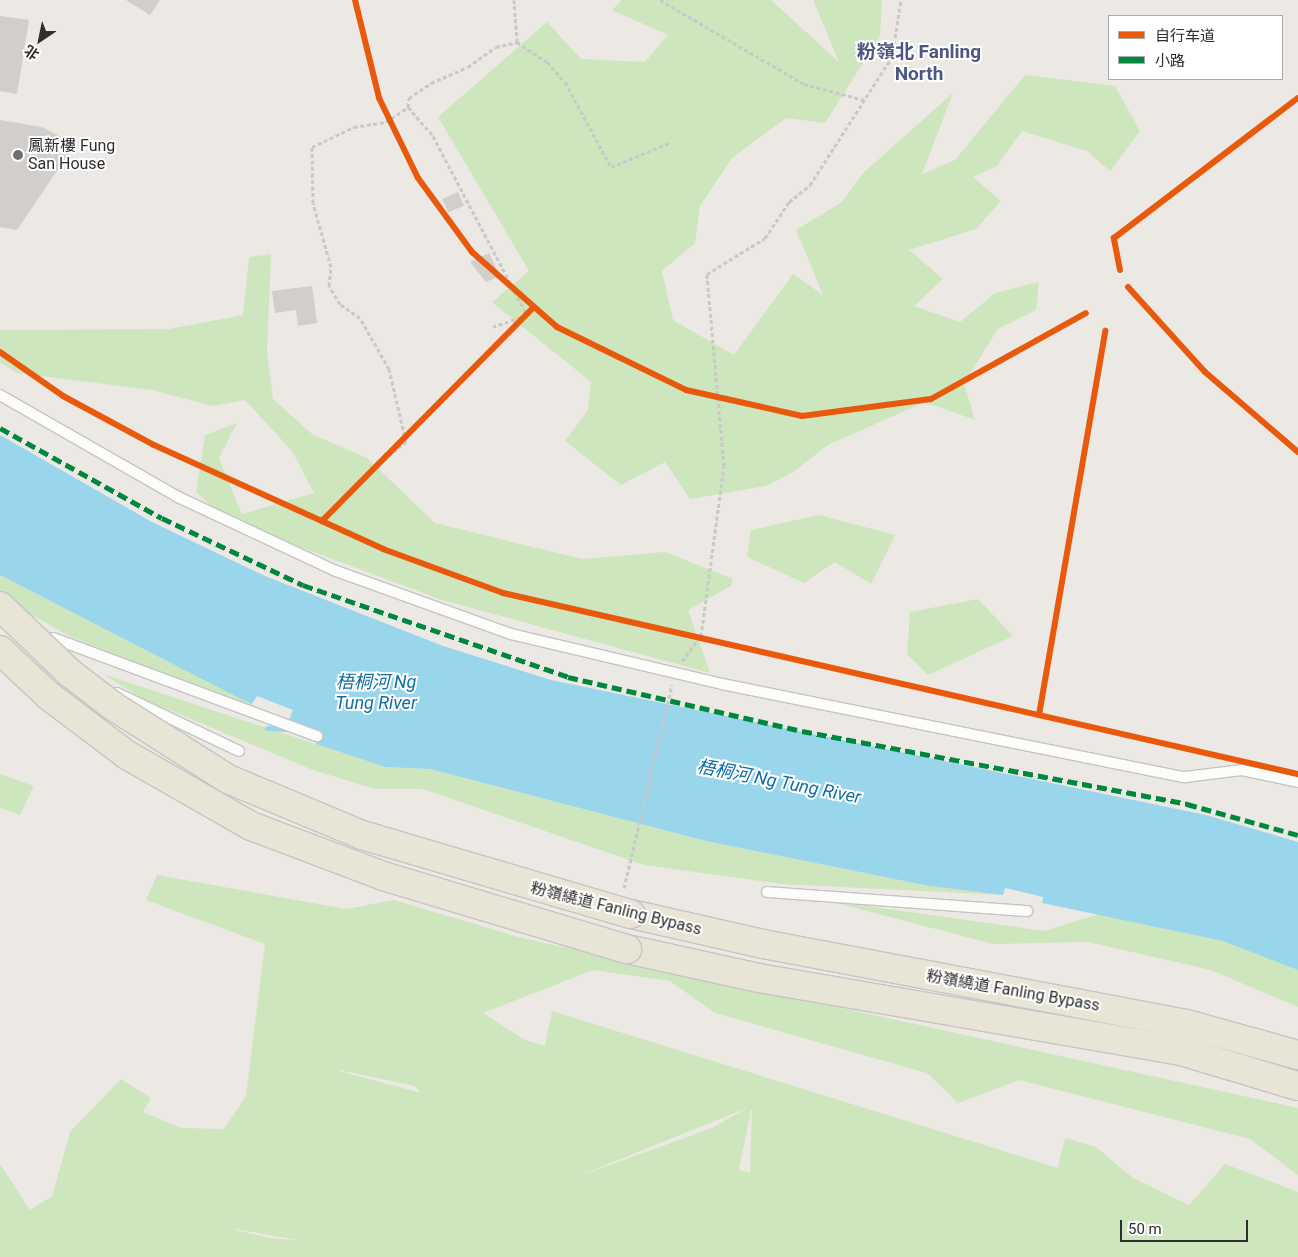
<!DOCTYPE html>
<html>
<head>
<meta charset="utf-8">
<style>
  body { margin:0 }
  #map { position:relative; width:1298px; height:1257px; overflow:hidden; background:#ece8e4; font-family:Roboto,"Noto Sans SC",sans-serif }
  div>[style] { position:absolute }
  .green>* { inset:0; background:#cee6be }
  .water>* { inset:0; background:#99d6ec }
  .stream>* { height:5px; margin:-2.5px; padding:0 2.5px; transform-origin:2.5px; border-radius:2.5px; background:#99d6ec }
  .building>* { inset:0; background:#d1cecb; transform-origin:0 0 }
  .path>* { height:3px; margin-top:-1.5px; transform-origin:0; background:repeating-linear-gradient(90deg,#c9c9c8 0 4px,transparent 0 6.5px) }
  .roads { filter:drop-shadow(1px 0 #c5c4c5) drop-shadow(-1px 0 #c5c4c5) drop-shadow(0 1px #c5c4c5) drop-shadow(0 -1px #c5c4c5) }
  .lane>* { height:10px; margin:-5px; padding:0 5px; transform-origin:5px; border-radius:5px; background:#fcfcfb }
  .primary>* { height:28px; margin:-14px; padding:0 14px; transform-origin:14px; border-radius:14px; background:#e8e4d6 }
  .bridges { filter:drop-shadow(1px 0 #c6c5c4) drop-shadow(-1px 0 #c6c5c4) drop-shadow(0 1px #c6c5c4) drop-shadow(0 -1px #c6c5c4) }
  .primary-bridge>* { height:28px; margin:-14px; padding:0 14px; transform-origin:14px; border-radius:14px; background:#e8e4d6 }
  .quiet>* { height:5px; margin-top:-2.5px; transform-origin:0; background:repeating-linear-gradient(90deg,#00873e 0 10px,transparent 0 15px) }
  .cycleway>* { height:6px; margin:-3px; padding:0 3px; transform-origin:3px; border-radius:3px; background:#e8590c }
  .dots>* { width:14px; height:14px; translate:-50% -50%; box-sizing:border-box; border:2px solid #fff; border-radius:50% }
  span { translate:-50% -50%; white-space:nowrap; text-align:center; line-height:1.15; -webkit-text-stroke:4px #fff; paint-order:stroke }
  .poi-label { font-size:16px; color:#2e2e2e }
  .left { translate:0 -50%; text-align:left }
  .street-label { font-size:16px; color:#2e2e2e }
  .water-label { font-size:18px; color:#0d6fa3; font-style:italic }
  .quarter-label { font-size:19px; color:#4d5680; font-weight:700 }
  .legend { position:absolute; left:1108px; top:15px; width:175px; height:65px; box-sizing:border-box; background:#fff; border:1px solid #ababab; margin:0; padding:6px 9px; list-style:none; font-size:15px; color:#2e2e2e }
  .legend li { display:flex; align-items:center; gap:10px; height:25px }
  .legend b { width:25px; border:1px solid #ababab }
  .north { position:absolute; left:15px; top:15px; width:50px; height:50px; -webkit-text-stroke:4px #fff; paint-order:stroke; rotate:214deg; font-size:14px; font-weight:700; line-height:20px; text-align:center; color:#2e2e2e }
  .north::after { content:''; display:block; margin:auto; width:18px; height:22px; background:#2e2e2e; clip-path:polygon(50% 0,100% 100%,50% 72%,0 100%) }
  .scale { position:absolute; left:1120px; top:1220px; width:128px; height:22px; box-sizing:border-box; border:2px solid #2e2e2e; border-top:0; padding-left:6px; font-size:15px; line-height:18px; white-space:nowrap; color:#2e2e2e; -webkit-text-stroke:4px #fff; paint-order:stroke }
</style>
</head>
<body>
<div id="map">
  <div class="green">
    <i style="clip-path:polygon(622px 0,771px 0,839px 62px,813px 0,882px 0,880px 36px,825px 123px,786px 118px,732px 158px,700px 206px,695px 243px,662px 271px,673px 320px,734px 355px,793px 274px,823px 295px,796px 230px,842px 202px,862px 174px,953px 93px,922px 174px,955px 160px,1025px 75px,1115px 86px,1140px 131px,1110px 171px,1087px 151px,1022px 131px,997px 166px,973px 177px,1001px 201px,976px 229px,909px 250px,943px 279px,914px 306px,960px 322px,995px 293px,1039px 282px,1036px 310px,998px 329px,964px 383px,975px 420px,925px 402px,828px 445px,793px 472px,766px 486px,690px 499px,665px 462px,621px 485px,565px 441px,588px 410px,591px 382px,492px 302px,529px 271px,438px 117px,547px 22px,581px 59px,645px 62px,668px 35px,612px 10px)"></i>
    <i style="clip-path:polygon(271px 254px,267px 351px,273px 399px,312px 434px,367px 458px,435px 523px,582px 559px,665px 552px,733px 579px,731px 586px,688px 610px,710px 673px,442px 600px,225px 519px,196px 492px,205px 435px,237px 423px,219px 458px,242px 514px,314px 493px,292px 451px,245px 400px,213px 406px,152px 390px,17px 373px,0 362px,0 330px,169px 329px,243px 315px,249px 257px)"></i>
    <i style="clip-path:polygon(819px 515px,895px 535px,871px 584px,835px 562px,804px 583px,747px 557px,751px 530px)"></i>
    <i style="clip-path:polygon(0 575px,252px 704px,251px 709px,71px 637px,0 597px)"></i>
    <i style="clip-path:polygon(978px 599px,1013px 636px,928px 675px,907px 654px,910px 612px)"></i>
    <i style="clip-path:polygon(103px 674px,385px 767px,430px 769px,706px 841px,929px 886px,1003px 895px,782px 884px,644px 865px,423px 789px,375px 789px,313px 770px,143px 699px)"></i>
    <i style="clip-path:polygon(0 774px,34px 786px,20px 815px,0 808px)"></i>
    <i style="clip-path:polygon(evenodd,157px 875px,346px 909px,394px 900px,518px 937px,1298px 1108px,1298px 1175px,1250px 1139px,1019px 1080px,958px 1103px,927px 1073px,715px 1013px,670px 981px,593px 970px,483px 1013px,525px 1040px,545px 1046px,552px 1011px,1058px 1168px,1065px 1138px,1096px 1147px,1133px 1178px,1189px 1205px,1225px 1164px,1298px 1192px,1298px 1257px,0 1257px,0 1164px,30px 1210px,52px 1196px,70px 1132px,121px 1079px,151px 1098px,143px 1112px,181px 1128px,224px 1129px,246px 1096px,265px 944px,146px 900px,157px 875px,339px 1070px,415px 1086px,421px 1093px,339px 1071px,339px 1070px,157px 875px,747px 1108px,712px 1128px,585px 1174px,586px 1173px,747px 1108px,157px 875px,751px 1110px,752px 1110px,750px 1173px,739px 1170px,751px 1110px,157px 875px,236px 1230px,236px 1229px,303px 1241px,269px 1238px,236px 1230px)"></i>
    <i style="clip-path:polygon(825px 900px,1044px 931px,1099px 914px,1223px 940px,1298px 970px,1298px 1007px,1211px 970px,1088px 942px,993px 944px)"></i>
  </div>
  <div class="water">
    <i style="clip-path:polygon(0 435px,152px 522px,265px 576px,443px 646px,551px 680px,1206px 815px,1298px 842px,1298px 970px,1223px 941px,1042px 903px,1043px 897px,1005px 888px,1003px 895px,929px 886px,706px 841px,430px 769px,385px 767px,316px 744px,318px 732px,289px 720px,293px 710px,257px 696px,252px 704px,239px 698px,0 575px)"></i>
  </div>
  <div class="stream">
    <i style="left:267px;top:728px;width:22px;rotate:3deg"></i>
  </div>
  <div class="building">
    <i style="clip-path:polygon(126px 0,160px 0,150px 15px)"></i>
    <i style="clip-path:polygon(0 16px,29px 20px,17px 94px,0 91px)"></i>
    <i style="clip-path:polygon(0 120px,42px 127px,75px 144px,17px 230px,0 227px)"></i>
    <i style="left:458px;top:192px;width:15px;height:17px;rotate:67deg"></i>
    <i style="clip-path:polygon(489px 253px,500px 276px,486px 282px,470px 262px)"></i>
    <i style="clip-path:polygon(312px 286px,317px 323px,298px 326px,296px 310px,275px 313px,272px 291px)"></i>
  </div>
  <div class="path">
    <i style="left:660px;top:0;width:167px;rotate:30.3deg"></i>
    <i style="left:804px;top:84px;width:62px;rotate:14.9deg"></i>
    <i style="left:517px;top:42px;width:36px;rotate:34deg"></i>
    <i style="left:547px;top:62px;width:27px;rotate:48deg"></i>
    <i style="left:565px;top:82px;width:97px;rotate:61.6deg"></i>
    <i style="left:611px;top:167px;width:63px;rotate:-22.5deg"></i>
    <i style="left:408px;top:107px;width:38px;rotate:49deg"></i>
    <i style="left:433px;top:136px;width:202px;rotate:62.3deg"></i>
    <i style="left:527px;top:315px;width:36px;rotate:161deg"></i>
    <i style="left:388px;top:456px;width:23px;rotate:-38deg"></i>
    <i style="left:406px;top:442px;width:75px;rotate:-103.1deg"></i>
    <i style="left:389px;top:369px;width:59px;rotate:-119.6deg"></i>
    <i style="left:360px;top:318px;width:24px;rotate:-145deg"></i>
    <i style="left:340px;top:304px;width:21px;rotate:-121deg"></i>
    <i style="left:329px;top:286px;width:19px;rotate:-84deg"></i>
    <i style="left:331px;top:267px;width:66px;rotate:-105.7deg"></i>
    <i style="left:313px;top:203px;width:56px;rotate:-91deg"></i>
    <i style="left:312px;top:147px;width:47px;rotate:-25.5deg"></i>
    <i style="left:354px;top:127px;width:32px;rotate:-9deg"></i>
    <i style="left:386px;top:122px;width:27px;rotate:-34deg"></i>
    <i style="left:408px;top:107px;width:9px;rotate:-84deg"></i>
    <i style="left:409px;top:98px;width:27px;rotate:-34deg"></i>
    <i style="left:431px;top:83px;width:40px;rotate:-23.4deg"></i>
    <i style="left:468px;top:67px;width:34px;rotate:-36deg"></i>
    <i style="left:496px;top:47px;width:22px;rotate:-13deg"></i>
    <i style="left:517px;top:42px;width:42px;rotate:-94.1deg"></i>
    <i style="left:682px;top:661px;width:31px;rotate:-53deg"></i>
    <i style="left:701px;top:636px;width:172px;rotate:-82.3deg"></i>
    <i style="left:724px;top:466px;width:193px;rotate:-95.1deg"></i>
    <i style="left:707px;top:274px;width:68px;rotate:-31.8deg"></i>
    <i style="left:765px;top:238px;width:43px;rotate:-56.3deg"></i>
    <i style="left:789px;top:202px;width:27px;rotate:-39deg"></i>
    <i style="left:810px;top:185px;width:152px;rotate:-57.4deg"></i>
    <i style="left:892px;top:57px;width:58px;rotate:-81deg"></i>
    <i style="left:624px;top:888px;width:209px;rotate:-76.7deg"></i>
  </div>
  <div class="roads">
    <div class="lane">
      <i style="left:0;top:395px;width:205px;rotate:29.8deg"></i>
      <i style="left:178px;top:497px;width:174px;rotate:25.1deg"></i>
      <i style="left:336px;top:571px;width:186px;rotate:19.8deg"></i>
      <i style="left:511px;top:634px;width:217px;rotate:13.3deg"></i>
      <i style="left:722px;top:684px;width:472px;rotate:11.4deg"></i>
      <i style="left:1185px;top:777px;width:57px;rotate:-7deg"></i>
      <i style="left:1242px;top:770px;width:57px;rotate:12.1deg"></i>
      <i style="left:53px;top:638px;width:282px;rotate:20.4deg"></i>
      <i style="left:117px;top:693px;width:135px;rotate:25.4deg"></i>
      <i style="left:767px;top:892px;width:261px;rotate:4.2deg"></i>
    </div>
    <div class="primary">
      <i style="left:631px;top:914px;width:135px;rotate:12.8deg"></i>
      <i style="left:763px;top:944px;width:431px;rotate:10.7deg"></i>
      <i style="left:1187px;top:1024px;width:115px;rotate:15.6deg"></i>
      <i style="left:627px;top:949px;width:135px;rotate:12.4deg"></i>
      <i style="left:759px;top:978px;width:428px;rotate:9.8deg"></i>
      <i style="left:1181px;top:1051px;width:122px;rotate:16.7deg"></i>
    </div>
  </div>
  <div class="bridges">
    <div class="primary-bridge">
      <i style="left:0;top:606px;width:97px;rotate:43.7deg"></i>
      <i style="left:70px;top:673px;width:54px;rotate:37.5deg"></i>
      <i style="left:113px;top:706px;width:136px;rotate:32.4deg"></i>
      <i style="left:228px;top:779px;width:145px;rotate:22.7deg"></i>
      <i style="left:362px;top:835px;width:280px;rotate:16.4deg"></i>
      <i style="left:0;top:650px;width:67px;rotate:43.2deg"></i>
      <i style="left:49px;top:696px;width:98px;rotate:37.1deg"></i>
      <i style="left:127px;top:755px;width:143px;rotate:29.8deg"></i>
      <i style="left:251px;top:826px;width:141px;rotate:20.7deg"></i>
      <i style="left:383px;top:876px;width:255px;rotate:16.7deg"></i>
    </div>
  </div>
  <div class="quiet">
    <i style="left:0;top:428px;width:185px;rotate:29.1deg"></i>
    <i style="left:162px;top:518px;width:156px;rotate:25.4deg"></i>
    <i style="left:303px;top:585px;width:281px;rotate:19.1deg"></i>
    <i style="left:568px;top:677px;width:240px;rotate:13deg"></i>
    <i style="left:802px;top:731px;width:392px;rotate:10.7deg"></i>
    <i style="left:1187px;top:804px;width:115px;rotate:15.6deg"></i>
  </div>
  <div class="cycleway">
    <i style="left:355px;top:0;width:101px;rotate:76.2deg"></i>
    <i style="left:379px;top:98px;width:89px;rotate:64deg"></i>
    <i style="left:418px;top:178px;width:92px;rotate:53.9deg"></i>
    <i style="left:472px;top:252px;width:113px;rotate:41.4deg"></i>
    <i style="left:557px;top:327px;width:144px;rotate:26deg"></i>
    <i style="left:686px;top:390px;width:119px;rotate:12.6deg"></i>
    <i style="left:802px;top:416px;width:130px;rotate:-7.5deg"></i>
    <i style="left:931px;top:399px;width:177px;rotate:-29deg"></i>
    <i style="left:1120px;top:270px;width:33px;rotate:-101deg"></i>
    <i style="left:1114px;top:238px;width:231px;rotate:-37.3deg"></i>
    <i style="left:1128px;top:287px;width:115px;rotate:47.8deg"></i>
    <i style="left:1205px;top:372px;width:123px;rotate:40.7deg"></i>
    <i style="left:0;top:352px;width:77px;rotate:34.9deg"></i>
    <i style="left:63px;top:396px;width:103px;rotate:28.3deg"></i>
    <i style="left:154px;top:445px;width:252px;rotate:24.4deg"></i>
    <i style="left:383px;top:549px;width:128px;rotate:20.1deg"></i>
    <i style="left:503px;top:593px;width:815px;rotate:12.83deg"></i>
    <i style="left:322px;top:521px;width:298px;rotate:-45.3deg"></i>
    <i style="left:1039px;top:715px;width:390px;rotate:-80.2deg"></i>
  </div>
  <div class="dots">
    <i style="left:18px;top:155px;background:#706f6e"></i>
  </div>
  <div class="poi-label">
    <span class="left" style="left:28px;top:155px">鳳新樓 Fung<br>San House</span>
  </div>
  <div class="street-label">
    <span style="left:616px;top:909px;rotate:14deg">粉嶺繞道 Fanling Bypass</span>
    <span style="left:1013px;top:991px;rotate:10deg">粉嶺繞道 Fanling Bypass</span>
  </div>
  <div class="water-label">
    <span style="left:376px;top:693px">梧桐河 Ng<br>Tung River</span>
    <span style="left:779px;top:782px;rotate:11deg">梧桐河 Ng Tung River</span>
  </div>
  <div class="quarter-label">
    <span style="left:919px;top:63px">粉嶺北 Fanling<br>North</span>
  </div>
  <ul class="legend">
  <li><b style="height:6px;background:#e8590c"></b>自行车道</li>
  <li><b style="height:6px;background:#00873e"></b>小路</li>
  </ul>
  <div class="north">北</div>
  <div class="scale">50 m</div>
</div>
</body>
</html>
